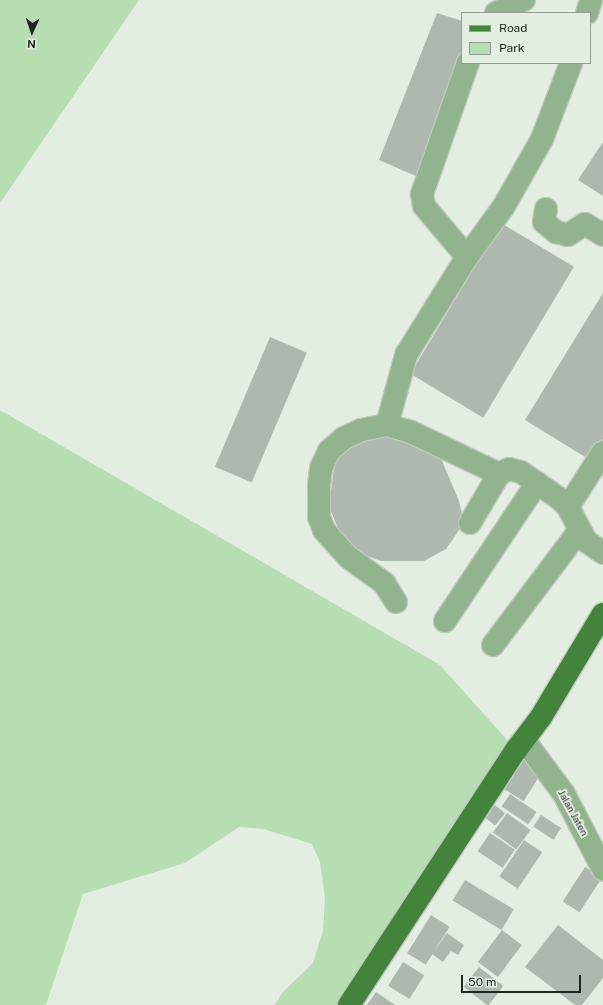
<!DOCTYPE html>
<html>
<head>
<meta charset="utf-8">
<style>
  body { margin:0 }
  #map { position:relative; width:603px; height:1005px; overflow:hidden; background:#e4ede2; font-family:"Public Sans",sans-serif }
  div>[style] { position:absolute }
  .green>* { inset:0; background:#b7ddb2 }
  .building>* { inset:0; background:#afb8ae; transform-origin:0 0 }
  .roads { filter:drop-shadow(1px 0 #c1c9bf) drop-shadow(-1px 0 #c1c9bf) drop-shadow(0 1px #c1c9bf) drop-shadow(0 -1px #c1c9bf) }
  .minor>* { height:22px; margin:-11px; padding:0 11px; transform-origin:11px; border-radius:11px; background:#91b38d }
  .major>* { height:22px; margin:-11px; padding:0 11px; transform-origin:11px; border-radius:11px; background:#43833b }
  span { translate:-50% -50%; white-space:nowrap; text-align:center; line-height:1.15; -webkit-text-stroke:4px #e4ede2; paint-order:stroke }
  .street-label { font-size:10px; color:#212521 }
  .legend { position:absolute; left:461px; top:12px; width:130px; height:52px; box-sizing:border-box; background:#e4ede2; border:1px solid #969d95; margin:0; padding:5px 7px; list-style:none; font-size:12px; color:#212521 }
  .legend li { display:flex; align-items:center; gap:8px; height:20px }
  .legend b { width:20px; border:1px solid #969d95 }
  .north { position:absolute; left:12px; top:12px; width:40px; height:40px; -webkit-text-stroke:3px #e4ede2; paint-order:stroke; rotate:183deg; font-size:11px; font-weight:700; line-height:16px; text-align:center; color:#212521 }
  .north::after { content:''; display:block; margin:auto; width:14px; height:18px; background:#212521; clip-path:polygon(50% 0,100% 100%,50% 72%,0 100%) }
  .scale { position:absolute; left:461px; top:975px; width:120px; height:18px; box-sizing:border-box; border:2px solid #212521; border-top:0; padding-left:5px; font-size:12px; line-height:14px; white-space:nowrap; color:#212521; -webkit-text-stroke:3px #e4ede2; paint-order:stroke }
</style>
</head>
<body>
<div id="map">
  <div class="green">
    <i style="clip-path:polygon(0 0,139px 0,0 203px)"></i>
    <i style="clip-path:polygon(0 410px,440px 665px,516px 750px,344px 1005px,275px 1005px,282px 993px,313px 963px,323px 931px,325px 898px,320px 862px,312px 844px,264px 829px,239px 827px,185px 863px,83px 894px,46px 1005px,0 1005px)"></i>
  </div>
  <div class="building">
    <i style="clip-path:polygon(437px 13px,462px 21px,462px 52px,418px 177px,379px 160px)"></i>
    <i style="clip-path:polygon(603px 142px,603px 196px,578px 180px)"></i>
    <i style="left:501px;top:223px;width:85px;height:176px;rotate:31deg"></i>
    <i style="clip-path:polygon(603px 293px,603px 439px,590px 460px,525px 420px)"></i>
    <i style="left:270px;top:337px;width:40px;height:141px;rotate:23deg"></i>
    <i style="clip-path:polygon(380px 436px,413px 437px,437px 449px,459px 501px,464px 523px,446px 549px,424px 561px,381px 561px,353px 551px,343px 540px,329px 507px,336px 452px)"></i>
    <i style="left:519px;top:756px;width:28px;height:36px;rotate:32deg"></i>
    <i style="left:510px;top:794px;width:32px;height:15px;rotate:34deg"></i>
    <i style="left:495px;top:805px;width:13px;height:16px;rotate:39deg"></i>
    <i style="left:507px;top:813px;width:29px;height:24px;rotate:36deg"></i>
    <i style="left:541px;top:815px;width:24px;height:14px;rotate:33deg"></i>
    <i style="left:490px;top:833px;width:30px;height:22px;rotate:34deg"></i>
    <i style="left:524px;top:840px;width:22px;height:44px;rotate:34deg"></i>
    <i style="left:585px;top:867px;width:20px;height:41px;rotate:33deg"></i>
    <i style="left:465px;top:880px;width:57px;height:24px;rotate:31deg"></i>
    <i style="left:431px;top:915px;width:22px;height:45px;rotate:32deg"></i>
    <i style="clip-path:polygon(558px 925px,603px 960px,603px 978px,582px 1005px,575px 1005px,525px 967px)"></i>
    <i style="left:502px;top:930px;width:25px;height:40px;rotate:37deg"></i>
    <i style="clip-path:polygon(447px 933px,464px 945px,458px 955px,451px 951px,443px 962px,432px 954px)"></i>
    <i style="left:403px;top:962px;width:25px;height:28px;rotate:32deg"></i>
    <i style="left:479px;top:967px;width:31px;height:25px;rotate:38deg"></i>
    <i style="clip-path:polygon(376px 992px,395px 1005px,367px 1005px)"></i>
  </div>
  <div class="roads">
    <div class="minor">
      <i style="left:496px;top:13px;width:31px;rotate:-25deg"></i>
      <i style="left:587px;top:13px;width:14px;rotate:-73deg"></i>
      <i style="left:546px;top:209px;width:13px;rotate:99deg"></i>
      <i style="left:544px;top:222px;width:16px;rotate:40deg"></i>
      <i style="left:556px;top:232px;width:12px;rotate:14deg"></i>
      <i style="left:568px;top:235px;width:20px;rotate:-33deg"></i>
      <i style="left:585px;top:224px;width:21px;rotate:31deg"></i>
      <i style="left:467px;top:257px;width:67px;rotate:-130.1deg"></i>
      <i style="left:424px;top:206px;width:12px;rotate:-99deg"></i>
      <i style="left:422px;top:194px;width:139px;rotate:-70.7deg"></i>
      <i style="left:387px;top:425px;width:73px;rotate:-74.8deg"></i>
      <i style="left:406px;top:355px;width:115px;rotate:-58.1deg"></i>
      <i style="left:467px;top:257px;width:63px;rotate:-54deg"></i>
      <i style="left:504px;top:206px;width:77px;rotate:-60.4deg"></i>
      <i style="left:542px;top:139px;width:81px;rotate:-69.1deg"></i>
      <i style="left:568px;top:507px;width:65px;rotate:-57.5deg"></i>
      <i style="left:470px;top:523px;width:57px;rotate:-59.4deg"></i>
      <i style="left:499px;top:474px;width:11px;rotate:-27deg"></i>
      <i style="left:509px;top:469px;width:12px;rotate:14deg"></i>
      <i style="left:521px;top:472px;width:47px;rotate:34.7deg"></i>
      <i style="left:560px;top:499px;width:11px;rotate:45deg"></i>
      <i style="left:568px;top:507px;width:38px;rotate:62deg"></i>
      <i style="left:586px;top:541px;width:21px;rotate:35deg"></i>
      <i style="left:396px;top:602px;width:22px;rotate:-122deg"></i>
      <i style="left:384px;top:583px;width:44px;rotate:-144.2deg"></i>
      <i style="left:348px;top:557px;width:36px;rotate:-132deg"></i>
      <i style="left:324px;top:530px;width:14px;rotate:-111deg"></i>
      <i style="left:319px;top:517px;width:32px;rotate:-90deg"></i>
      <i style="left:319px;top:485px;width:17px;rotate:-83deg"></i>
      <i style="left:321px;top:468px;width:19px;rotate:-65deg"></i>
      <i style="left:329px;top:451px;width:20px;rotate:-41deg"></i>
      <i style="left:344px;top:438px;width:19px;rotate:-25deg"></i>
      <i style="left:361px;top:430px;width:26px;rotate:-11deg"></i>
      <i style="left:387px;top:425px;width:25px;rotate:16deg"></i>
      <i style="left:411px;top:432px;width:98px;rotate:25.5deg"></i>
      <i style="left:445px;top:621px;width:166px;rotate:-56.3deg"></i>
      <i style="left:493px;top:645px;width:143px;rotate:-53deg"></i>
      <i style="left:524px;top:740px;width:67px;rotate:53.5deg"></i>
      <i style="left:564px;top:794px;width:85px;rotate:62.5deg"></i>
    </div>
    <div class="major">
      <i style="left:349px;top:1005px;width:305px;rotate:-56.8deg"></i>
      <i style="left:516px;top:750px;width:41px;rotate:-52.9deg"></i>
      <i style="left:541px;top:717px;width:120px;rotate:-59deg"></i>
    </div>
  </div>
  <div class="street-label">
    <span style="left:573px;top:813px;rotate:61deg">Jalan Jaten</span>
  </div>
  <ul class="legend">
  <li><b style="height:5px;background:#43833b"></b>Road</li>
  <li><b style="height:11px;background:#b7ddb2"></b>Park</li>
  </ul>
  <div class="north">N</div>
  <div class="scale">50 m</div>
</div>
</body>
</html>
